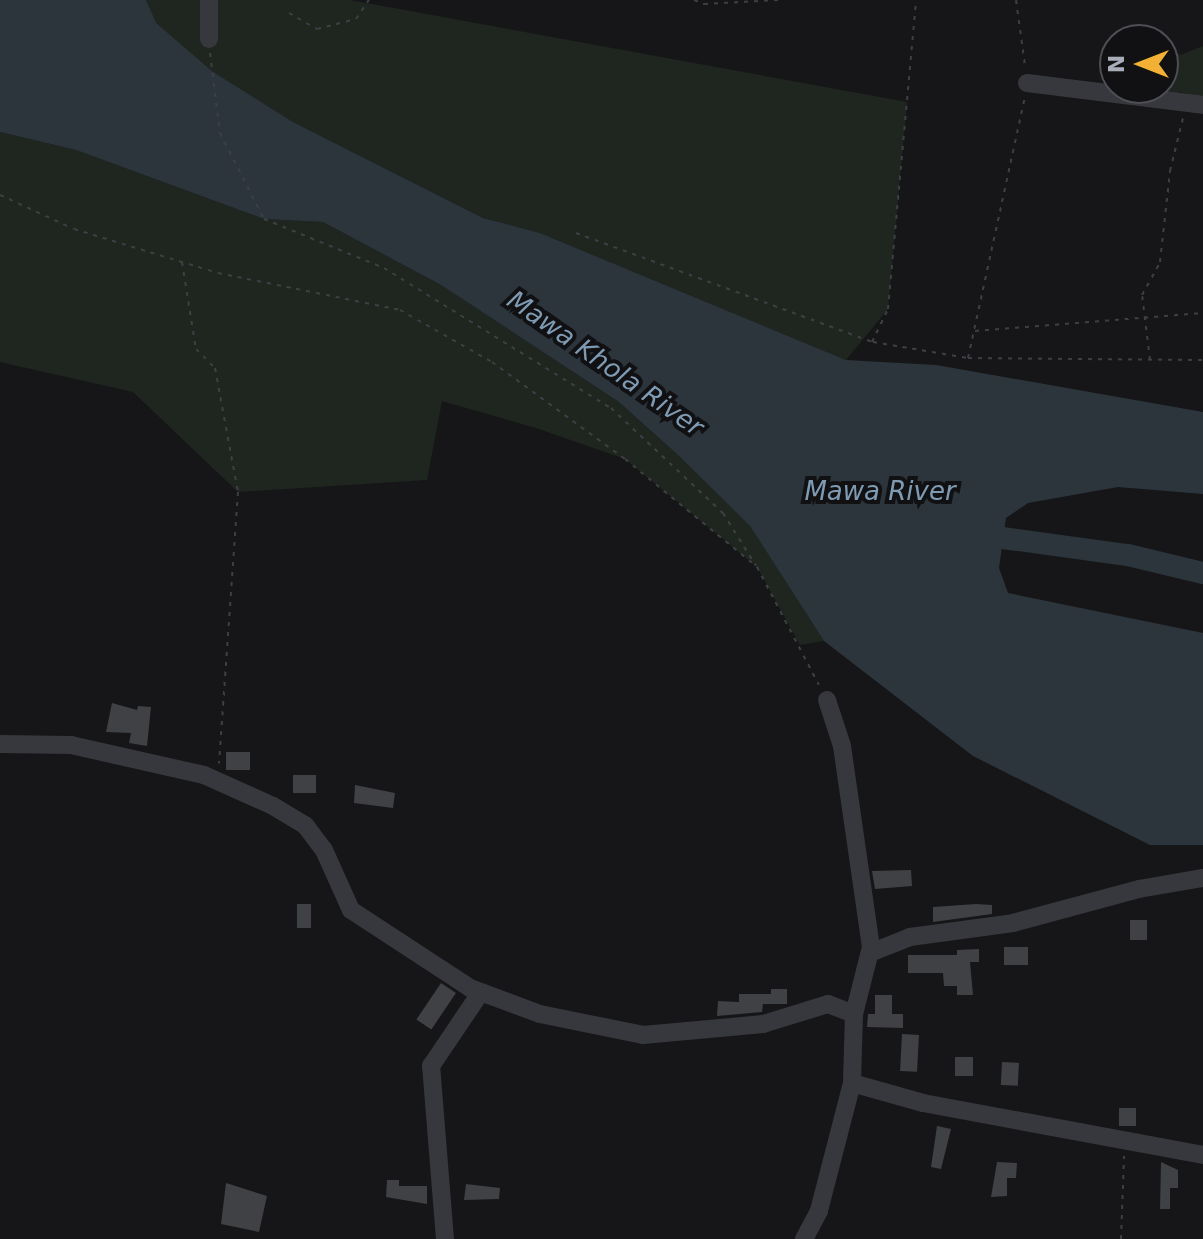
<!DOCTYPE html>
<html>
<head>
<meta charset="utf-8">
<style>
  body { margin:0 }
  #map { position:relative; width:1203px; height:1239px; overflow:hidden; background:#161618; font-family:"DejaVu Sans",sans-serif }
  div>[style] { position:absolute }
  .green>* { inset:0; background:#1e261f }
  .water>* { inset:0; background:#2c353c }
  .river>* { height:22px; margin:-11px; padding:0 11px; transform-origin:11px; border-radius:11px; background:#2c353c }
  .building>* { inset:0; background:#404145; transform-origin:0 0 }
  .path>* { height:2px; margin-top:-1px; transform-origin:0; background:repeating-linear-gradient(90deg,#3d3f44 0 4px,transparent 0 10px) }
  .minor>* { height:18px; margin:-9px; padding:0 9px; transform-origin:9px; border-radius:9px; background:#37383d }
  span { translate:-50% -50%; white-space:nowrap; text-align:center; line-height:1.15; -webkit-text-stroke:8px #111113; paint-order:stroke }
  .water-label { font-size:26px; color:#7f9bb3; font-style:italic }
  .north { position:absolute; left:1099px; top:24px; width:80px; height:80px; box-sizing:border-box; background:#111113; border:2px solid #4d4f55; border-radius:50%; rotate:270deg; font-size:22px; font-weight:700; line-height:32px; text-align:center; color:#a8adb8 }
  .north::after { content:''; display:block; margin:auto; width:28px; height:36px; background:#f2b134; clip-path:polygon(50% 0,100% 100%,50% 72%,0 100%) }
</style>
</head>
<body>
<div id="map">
  <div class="green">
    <i style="clip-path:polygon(146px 0,350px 0,907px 102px,888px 309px,846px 360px,540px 233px,483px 218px,293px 122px,212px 71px,155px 23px)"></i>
    <i style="clip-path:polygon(1163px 44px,1181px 55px,1203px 46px,1203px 98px,1180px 92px,1170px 99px,1125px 88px,1163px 88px)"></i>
    <i style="clip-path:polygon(0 132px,76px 150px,264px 219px,323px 222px,441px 285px,619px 402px,679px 456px,750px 526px,824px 641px,800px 645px,757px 567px,625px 459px,536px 428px,442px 401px,427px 480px,238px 492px,133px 392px,0 362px)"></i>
  </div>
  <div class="water">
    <i style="clip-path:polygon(0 0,146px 0,156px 23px,212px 71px,293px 122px,483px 218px,540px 233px,846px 360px,936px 365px,1203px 412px,1203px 494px,1118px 487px,1028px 503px,1006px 518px,999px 568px,1008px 593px,1203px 633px,1203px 845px,1150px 845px,973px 756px,824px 641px,750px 526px,679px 456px,619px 402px,441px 285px,323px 222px,264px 219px,76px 150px,0 132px)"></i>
  </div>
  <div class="river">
    <i style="left:974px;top:534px;width:155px;rotate:7.8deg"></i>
    <i style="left:1128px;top:555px;width:77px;rotate:13.5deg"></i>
  </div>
  <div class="building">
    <i style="clip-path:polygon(112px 703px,137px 710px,138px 706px,151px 707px,147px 746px,129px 743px,131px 733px,106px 732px)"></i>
    <i style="left:226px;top:752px;width:24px;height:18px"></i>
    <i style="left:293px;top:775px;width:23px;height:18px"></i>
    <i style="clip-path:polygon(355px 785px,395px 793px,393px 808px,354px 803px)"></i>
    <i style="clip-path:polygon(911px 870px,912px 886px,875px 889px,872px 871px)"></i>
    <i style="left:311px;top:904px;width:24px;height:14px;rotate:90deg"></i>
    <i style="clip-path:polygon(976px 904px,992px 905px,992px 914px,933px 922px,933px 907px)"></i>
    <i style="left:1130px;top:920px;width:17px;height:20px"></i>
    <i style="left:1004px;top:947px;width:24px;height:18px"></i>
    <i style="clip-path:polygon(979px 949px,979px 962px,970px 962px,973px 995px,957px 995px,957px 986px,944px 986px,943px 973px,908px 973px,908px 955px,957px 955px,957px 950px)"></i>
    <i style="left:441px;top:983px;width:18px;height:44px;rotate:34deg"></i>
    <i style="clip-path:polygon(771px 989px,787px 989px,787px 1004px,763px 1004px,762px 1012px,717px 1016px,718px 1001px,739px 1002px,739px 994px,771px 994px)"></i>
    <i style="clip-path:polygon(875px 995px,892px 995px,892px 1014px,903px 1014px,903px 1028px,867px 1027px,868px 1014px,875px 1014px)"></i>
    <i style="left:902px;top:1034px;width:17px;height:37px;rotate:3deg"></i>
    <i style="left:955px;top:1057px;width:18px;height:19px"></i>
    <i style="left:1002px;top:1062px;width:17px;height:23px;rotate:3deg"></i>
    <i style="left:1119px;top:1108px;width:17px;height:18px"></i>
    <i style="clip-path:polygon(937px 1126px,951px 1129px,941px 1169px,931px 1167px)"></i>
    <i style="clip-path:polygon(997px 1162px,1017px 1163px,1016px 1178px,1007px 1178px,1007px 1196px,991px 1197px)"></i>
    <i style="clip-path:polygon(1161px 1162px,1178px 1170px,1178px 1188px,1170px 1188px,1170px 1209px,1160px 1209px)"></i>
    <i style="clip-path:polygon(387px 1180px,399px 1180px,399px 1186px,427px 1186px,427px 1204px,386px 1197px)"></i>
    <i style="clip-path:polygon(226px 1183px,267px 1196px,259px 1232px,221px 1224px)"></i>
    <i style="clip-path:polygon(466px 1184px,500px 1188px,499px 1199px,464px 1200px)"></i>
  </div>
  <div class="path">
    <i style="left:694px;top:0;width:11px;rotate:22deg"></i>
    <i style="left:704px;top:4px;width:75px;rotate:-3.1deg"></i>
    <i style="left:1016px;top:0;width:67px;rotate:82.2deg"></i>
    <i style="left:289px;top:13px;width:32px;rotate:30deg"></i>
    <i style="left:317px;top:29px;width:40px;rotate:-14.4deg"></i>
    <i style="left:356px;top:19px;width:23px;rotate:-56deg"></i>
    <i style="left:210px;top:53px;width:81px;rotate:82.9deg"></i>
    <i style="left:220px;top:133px;width:97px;rotate:62.9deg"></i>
    <i style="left:264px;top:219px;width:130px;rotate:22.2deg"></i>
    <i style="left:384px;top:268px;width:267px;rotate:31.7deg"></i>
    <i style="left:611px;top:408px;width:154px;rotate:43.2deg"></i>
    <i style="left:723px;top:513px;width:62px;rotate:58.1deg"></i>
    <i style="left:0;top:195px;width:81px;rotate:24.7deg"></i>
    <i style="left:74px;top:229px;width:151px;rotate:17deg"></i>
    <i style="left:218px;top:273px;width:186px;rotate:11.5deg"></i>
    <i style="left:400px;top:310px;width:106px;rotate:29.5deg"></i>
    <i style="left:492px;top:362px;width:165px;rotate:36.1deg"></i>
    <i style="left:625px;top:459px;width:171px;rotate:39.3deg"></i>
    <i style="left:757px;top:567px;width:133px;rotate:62.3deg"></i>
    <i style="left:576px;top:233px;width:315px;rotate:20.2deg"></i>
    <i style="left:872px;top:342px;width:37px;rotate:-64deg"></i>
    <i style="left:888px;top:309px;width:310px;rotate:-84.8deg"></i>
    <i style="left:182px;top:262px;width:88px;rotate:80.9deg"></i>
    <i style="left:196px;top:349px;width:27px;rotate:45deg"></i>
    <i style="left:215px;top:368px;width:126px;rotate:79.5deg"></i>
    <i style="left:238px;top:492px;width:272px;rotate:94deg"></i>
    <i style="left:975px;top:331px;width:229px;rotate:-4.5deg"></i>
    <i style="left:873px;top:342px;width:96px;rotate:9.6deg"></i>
    <i style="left:968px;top:358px;width:235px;rotate:0.5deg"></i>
    <i style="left:968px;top:358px;width:268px;rotate:-77.7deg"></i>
    <i style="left:1150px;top:360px;width:65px;rotate:-97deg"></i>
    <i style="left:1142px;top:295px;width:38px;rotate:-61deg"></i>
    <i style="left:1160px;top:262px;width:92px;rotate:-83.7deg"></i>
    <i style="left:1170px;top:171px;width:55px;rotate:-76.2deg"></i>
    <i style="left:1121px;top:1239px;width:83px;rotate:-87.9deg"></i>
  </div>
  <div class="minor">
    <i style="left:209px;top:0;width:39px;rotate:90deg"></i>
    <i style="left:1027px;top:83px;width:177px;rotate:7.1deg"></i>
    <i style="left:827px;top:700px;width:48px;rotate:71.9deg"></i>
    <i style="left:842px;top:746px;width:203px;rotate:81.8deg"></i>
    <i style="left:871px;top:947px;width:69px;rotate:104.2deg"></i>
    <i style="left:0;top:744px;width:71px;rotate:0.8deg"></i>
    <i style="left:71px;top:745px;width:136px;rotate:12.7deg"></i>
    <i style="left:204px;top:775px;width:76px;rotate:24.2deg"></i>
    <i style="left:273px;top:806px;width:37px;rotate:31deg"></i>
    <i style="left:305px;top:825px;width:31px;rotate:53deg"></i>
    <i style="left:324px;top:850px;width:66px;rotate:65.8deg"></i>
    <i style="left:351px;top:910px;width:142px;rotate:33.2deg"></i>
    <i style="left:470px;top:988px;width:75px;rotate:20.4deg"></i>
    <i style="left:540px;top:1014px;width:105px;rotate:11.5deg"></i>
    <i style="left:643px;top:1035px;width:121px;rotate:-5.2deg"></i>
    <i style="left:763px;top:1024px;width:68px;rotate:-17.1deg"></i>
    <i style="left:828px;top:1004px;width:28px;rotate:21deg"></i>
    <i style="left:854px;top:1014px;width:69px;rotate:91.7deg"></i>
    <i style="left:852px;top:1083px;width:132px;rotate:104.5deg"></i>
    <i style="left:819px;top:1211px;width:32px;rotate:118deg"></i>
    <i style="left:870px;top:953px;width:43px;rotate:-21.8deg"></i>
    <i style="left:910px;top:937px;width:104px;rotate:-7.7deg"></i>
    <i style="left:1013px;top:923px;width:131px;rotate:-15.1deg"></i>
    <i style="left:1139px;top:889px;width:65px;rotate:-9.8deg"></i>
    <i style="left:852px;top:1083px;width:74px;rotate:15.7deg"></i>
    <i style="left:923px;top:1103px;width:285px;rotate:10.5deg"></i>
    <i style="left:445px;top:1239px;width:174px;rotate:-94.6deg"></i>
    <i style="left:431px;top:1066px;width:89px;rotate:-56deg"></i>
  </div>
  <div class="water-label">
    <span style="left:605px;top:364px;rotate:35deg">Mawa Khola River</span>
    <span style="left:880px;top:492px">Mawa River</span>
  </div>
  <div class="north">N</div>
</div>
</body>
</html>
